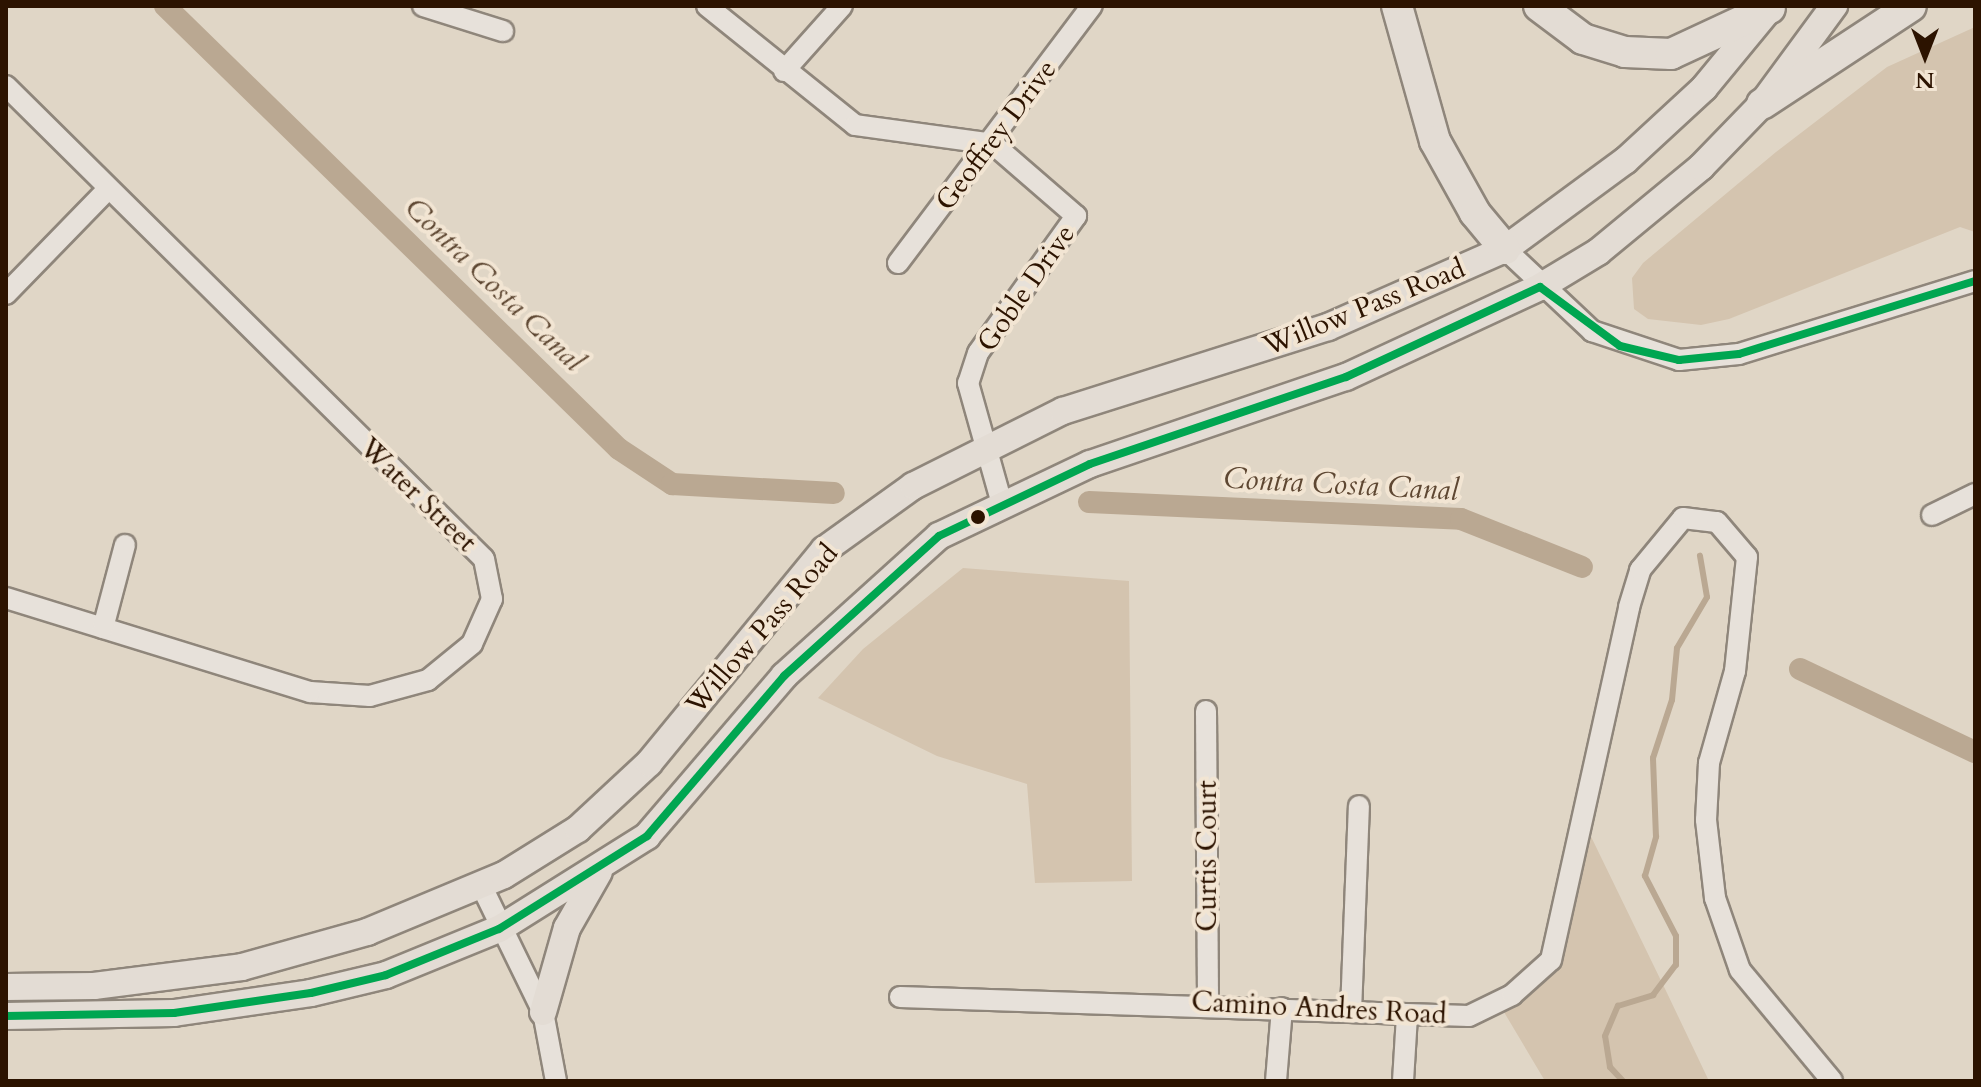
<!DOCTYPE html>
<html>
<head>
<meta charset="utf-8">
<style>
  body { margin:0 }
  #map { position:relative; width:1981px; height:1087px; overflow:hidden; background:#e0d6c6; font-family:Cardo,serif }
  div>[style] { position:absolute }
  .green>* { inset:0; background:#d4c4af }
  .stream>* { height:6px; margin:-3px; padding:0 3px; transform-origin:3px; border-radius:3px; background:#baa892 }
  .canal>* { height:22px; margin:-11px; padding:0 11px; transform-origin:11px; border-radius:11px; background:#baa892 }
  .roads { filter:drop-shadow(2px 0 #8f867b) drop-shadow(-2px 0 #8f867b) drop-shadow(0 2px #8f867b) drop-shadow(0 -2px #8f867b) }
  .minor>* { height:20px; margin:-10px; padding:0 10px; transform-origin:10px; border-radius:10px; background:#e7e1da }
  .major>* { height:26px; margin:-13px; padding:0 13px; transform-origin:13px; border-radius:13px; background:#e3dcd4 }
  .highway>* { height:30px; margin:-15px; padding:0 15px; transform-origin:15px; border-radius:15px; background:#e3dcd4 }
  .bus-1>* { height:8px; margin:-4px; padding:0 4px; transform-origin:4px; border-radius:4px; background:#00a651 }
  .dots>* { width:22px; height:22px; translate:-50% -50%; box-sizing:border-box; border:4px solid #f2e5d3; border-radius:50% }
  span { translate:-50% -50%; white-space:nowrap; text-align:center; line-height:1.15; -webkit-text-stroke:8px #f2e5d3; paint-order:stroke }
  .street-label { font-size:28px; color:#2c1300 }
  .water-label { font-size:30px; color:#5e4732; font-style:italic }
  .frame { position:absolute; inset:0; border:8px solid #2c1300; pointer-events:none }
  .north { position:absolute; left:1885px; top:16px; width:80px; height:80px; -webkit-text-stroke:6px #f2e5d3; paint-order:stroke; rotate:180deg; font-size:22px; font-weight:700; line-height:32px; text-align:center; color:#2c1300 }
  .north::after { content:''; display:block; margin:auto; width:28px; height:36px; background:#2c1300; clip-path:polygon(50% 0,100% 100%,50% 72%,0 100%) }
</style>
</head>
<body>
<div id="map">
  <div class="green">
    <i style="clip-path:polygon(1975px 27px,1975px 232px,1960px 227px,1729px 319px,1701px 325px,1648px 319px,1634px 309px,1632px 278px,1643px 263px,1776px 152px,1887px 67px)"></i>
    <i style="clip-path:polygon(963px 568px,1129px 581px,1132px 881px,1035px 883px,1027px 784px,937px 756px,818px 698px,863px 649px)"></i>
    <i style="clip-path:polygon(1581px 816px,1667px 993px,1709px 1081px,1545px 1081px,1498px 1002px,1551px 960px)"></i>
  </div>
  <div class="stream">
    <i style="left:1623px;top:1081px;width:19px;rotate:-133deg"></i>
    <i style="left:1610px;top:1067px;width:31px;rotate:-99deg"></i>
    <i style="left:1605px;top:1036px;width:33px;rotate:-67deg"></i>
    <i style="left:1618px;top:1006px;width:37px;rotate:-17deg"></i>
    <i style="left:1653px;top:995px;width:38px;rotate:-53deg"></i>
    <i style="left:1676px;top:965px;width:29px;rotate:-90deg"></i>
    <i style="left:1676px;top:936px;width:68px;rotate:-117.3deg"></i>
    <i style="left:1645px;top:876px;width:41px;rotate:-74.2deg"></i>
    <i style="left:1656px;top:837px;width:79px;rotate:-92.2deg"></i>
    <i style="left:1653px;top:758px;width:61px;rotate:-71.9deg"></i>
    <i style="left:1672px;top:700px;width:52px;rotate:-84.5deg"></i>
    <i style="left:1677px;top:648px;width:59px;rotate:-59.5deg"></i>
    <i style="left:1707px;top:597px;width:42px;rotate:-99.7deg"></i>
  </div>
  <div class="canal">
    <i style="left:165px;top:6px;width:634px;rotate:44.3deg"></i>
    <i style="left:619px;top:449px;width:64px;rotate:33.4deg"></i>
    <i style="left:672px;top:484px;width:162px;rotate:3.2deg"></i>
    <i style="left:1089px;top:502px;width:372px;rotate:2.6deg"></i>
    <i style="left:1461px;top:519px;width:130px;rotate:21.6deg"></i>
    <i style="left:1800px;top:669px;width:194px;rotate:25.4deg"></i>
  </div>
  <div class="roads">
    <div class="minor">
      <i style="left:423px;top:6px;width:84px;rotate:17.4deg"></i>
      <i style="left:707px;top:6px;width:190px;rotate:38.8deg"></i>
      <i style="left:855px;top:125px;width:139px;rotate:7.8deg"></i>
      <i style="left:993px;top:144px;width:110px;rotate:40.9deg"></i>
      <i style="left:1076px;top:216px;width:168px;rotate:125.6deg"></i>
      <i style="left:978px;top:353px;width:32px;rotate:108deg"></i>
      <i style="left:968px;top:383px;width:126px;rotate:74.3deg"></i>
      <i style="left:784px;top:71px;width:87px;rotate:-48.3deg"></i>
      <i style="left:6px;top:86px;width:672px;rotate:44.7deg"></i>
      <i style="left:484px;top:559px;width:41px;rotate:78.7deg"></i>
      <i style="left:492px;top:599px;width:49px;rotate:114deg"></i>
      <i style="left:472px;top:644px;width:57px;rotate:140.7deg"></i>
      <i style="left:428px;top:680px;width:60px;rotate:164.6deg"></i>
      <i style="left:370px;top:696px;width:60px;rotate:-176.2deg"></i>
      <i style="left:310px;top:692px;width:318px;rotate:-162.8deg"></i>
      <i style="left:1505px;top:249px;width:120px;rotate:43.3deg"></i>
      <i style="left:1592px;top:331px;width:92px;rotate:18.4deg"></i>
      <i style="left:1679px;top:360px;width:60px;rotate:-5.7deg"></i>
      <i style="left:1739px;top:354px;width:247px;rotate:-17.2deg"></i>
      <i style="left:898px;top:263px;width:322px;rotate:-53deg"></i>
      <i style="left:6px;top:294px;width:144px;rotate:-45.8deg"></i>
      <i style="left:1932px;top:515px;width:48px;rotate:-26deg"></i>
      <i style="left:103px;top:628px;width:86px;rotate:-75.2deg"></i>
      <i style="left:1206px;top:711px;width:291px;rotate:89.6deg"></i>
      <i style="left:482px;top:887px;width:139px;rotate:64deg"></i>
      <i style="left:543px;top:1012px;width:70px;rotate:79.3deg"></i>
      <i style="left:900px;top:997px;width:569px;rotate:1.91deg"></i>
      <i style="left:1469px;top:1016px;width:48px;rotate:-26deg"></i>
      <i style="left:1512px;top:995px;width:52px;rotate:-41.9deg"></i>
      <i style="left:1551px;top:960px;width:362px;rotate:-77.5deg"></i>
      <i style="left:1629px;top:607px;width:39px;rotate:-73deg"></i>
      <i style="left:1640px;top:570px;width:67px;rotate:-50.4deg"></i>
      <i style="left:1683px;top:518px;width:34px;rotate:7deg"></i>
      <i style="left:1717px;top:522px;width:46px;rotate:49.4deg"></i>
      <i style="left:1747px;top:557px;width:115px;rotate:96deg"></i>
      <i style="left:1735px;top:671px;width:96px;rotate:105.8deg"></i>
      <i style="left:1709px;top:763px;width:57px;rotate:93deg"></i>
      <i style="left:1706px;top:820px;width:79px;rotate:83.4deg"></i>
      <i style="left:1715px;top:898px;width:76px;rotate:70.9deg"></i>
      <i style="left:1740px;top:970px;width:144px;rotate:50.3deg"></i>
      <i style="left:1351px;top:1012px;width:206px;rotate:-87.8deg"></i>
      <i style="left:1276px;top:1081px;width:73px;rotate:-85.3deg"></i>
      <i style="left:1403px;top:1081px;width:65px;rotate:-86.5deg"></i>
    </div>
    <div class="major">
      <i style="left:6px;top:987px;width:88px;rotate:-0.7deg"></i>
      <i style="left:94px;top:986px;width:149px;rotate:-7.3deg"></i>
      <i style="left:242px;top:967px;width:130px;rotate:-15.6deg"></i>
      <i style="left:367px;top:932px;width:148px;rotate:-22.6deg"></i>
      <i style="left:504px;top:875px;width:87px;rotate:-31.9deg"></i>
      <i style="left:578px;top:829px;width:97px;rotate:-42.9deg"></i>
      <i style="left:649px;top:763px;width:276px;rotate:-50.6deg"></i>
      <i style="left:824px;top:550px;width:110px;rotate:-35.7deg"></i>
      <i style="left:913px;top:486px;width:168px;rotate:-26.6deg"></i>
      <i style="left:1063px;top:411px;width:278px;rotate:-17.6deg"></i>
      <i style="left:1328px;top:327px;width:193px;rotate:-23.8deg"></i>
      <i style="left:1505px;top:249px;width:149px;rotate:-36.3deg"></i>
      <i style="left:1625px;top:161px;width:108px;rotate:-42.7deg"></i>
      <i style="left:1704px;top:88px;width:104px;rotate:-50.5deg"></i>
      <i style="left:543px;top:1012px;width:87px;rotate:-74.1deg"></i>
      <i style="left:567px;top:928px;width:64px;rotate:-60.3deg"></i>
      <i style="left:6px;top:1016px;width:168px;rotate:-1deg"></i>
      <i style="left:174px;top:1013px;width:138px;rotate:-8.3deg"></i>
      <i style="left:311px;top:993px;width:77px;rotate:-13.5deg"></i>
      <i style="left:386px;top:975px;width:122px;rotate:-22.2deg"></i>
      <i style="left:499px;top:929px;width:175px;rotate:-32.1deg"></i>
      <i style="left:647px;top:836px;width:211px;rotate:-49.4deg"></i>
      <i style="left:784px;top:676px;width:209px;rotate:-42.1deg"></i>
      <i style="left:939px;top:536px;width:167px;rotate:-25.5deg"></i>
      <i style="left:1090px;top:464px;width:270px;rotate:-18.8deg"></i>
      <i style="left:1346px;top:377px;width:214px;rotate:-24.9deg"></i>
      <i style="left:1540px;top:287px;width:68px;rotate:-31.1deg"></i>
      <i style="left:1598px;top:252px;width:134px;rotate:-39.5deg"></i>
      <i style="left:1701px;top:167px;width:88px;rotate:-45.9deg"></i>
      <i style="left:1762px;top:104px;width:122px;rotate:-53.7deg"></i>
    </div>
    <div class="highway">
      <i style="left:1397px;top:6px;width:140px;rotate:74.3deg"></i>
      <i style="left:1435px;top:141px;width:82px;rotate:60.9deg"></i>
      <i style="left:1475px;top:213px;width:47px;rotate:50.2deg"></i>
      <i style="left:1539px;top:6px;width:55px;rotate:36.9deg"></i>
      <i style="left:1583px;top:39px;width:44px;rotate:17.2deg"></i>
      <i style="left:1625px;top:52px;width:46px;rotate:2.5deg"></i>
      <i style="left:1671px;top:54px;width:109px;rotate:-24.9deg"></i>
      <i style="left:1762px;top:104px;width:178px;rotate:-33.3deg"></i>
    </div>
  </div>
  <div class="bus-1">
    <i style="left:6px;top:1016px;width:168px;rotate:-1deg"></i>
    <i style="left:174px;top:1013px;width:138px;rotate:-8.3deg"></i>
    <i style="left:311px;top:993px;width:77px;rotate:-13.5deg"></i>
    <i style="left:386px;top:975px;width:122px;rotate:-22.2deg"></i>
    <i style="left:499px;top:929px;width:175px;rotate:-32.1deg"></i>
    <i style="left:647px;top:836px;width:211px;rotate:-49.4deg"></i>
    <i style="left:784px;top:676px;width:209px;rotate:-42.1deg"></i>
    <i style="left:939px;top:536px;width:167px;rotate:-25.5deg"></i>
    <i style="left:1090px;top:464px;width:270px;rotate:-18.8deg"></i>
    <i style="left:1346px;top:377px;width:214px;rotate:-24.9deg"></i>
    <i style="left:1540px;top:287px;width:99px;rotate:36.4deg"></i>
    <i style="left:1620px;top:346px;width:61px;rotate:13.3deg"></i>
    <i style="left:1679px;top:360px;width:60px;rotate:-5.7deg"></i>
    <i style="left:1739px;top:354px;width:247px;rotate:-17.2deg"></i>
  </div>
  <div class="dots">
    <i style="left:978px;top:517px;background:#2c1300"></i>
  </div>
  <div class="street-label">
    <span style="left:996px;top:135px;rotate:-53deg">Geoffrey Drive</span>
    <span style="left:1026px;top:288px;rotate:-55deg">Goble Drive</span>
    <span style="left:1364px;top:307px;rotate:-22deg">Willow Pass Road</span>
    <span style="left:418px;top:495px;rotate:44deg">Water Street</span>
    <span style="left:762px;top:629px;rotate:-49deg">Willow Pass Road</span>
    <span style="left:1207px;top:856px;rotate:-90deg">Curtis Court</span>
    <span style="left:1319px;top:1008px;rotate:3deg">Camino Andres Road</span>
  </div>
  <div class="water-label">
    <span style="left:494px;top:285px;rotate:44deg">Contra Costa Canal</span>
    <span style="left:1341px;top:485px;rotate:3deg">Contra Costa Canal</span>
  </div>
  <div class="frame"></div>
  <div class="north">N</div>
</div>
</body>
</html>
